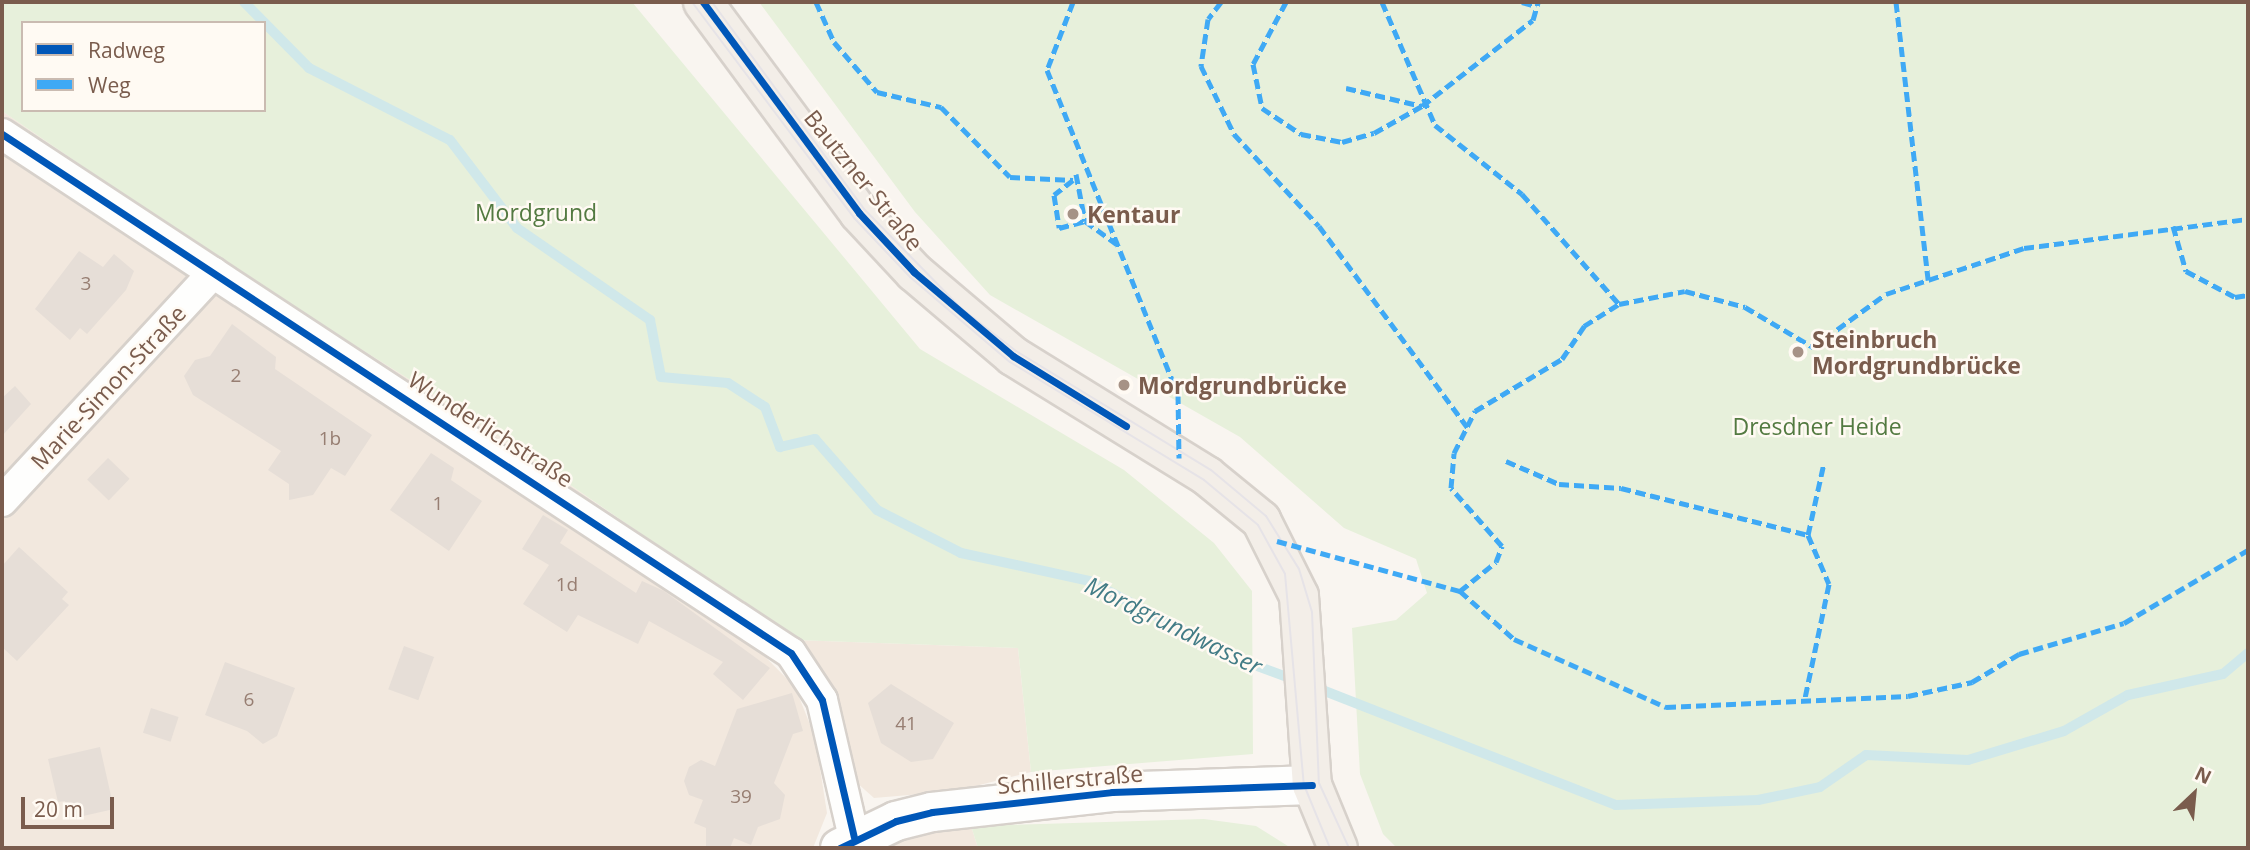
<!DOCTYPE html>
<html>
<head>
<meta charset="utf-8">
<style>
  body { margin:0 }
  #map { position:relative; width:2250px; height:850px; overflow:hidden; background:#f9f5f0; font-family:"Open Sans",sans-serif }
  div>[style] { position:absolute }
  .residential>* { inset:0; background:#f2e8de }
  .green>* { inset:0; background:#e7f0db }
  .stream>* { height:10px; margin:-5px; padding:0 5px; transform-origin:5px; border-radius:5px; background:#d0e8ea }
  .building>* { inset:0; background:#e6ded7; transform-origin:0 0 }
  .roads { filter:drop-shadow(2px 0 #d7d1cb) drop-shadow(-2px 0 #d7d1cb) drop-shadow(0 2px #d7d1cb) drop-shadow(0 -2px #d7d1cb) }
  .street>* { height:30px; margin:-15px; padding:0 15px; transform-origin:15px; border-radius:15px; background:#fefefd }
  .secondary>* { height:38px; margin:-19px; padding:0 19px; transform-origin:19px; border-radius:19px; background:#fefefd }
  .primary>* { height:38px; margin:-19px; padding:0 19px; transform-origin:19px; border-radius:19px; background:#f3eee8 }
  .tram>* { height:2px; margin:-1px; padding:0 1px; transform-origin:1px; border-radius:1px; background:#e6e3e7 }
  .quiet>* { height:5px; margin-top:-2.5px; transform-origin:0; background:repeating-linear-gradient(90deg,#3fa9f5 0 10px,transparent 0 15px) }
  .cycleway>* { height:7px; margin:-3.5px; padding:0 3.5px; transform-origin:3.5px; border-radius:3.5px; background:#0057b8 }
  .dots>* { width:19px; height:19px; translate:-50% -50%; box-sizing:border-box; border:4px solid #fffaf3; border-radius:50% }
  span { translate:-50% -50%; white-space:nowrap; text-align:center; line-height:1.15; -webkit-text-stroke:5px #fffaf3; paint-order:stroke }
  .number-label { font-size:19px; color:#977e72 }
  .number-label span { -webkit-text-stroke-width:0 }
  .street-label { font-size:23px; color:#7a5c4d }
  .park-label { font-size:23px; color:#537a41 }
  .poi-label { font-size:23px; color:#7a5c4d; font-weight:700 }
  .left { translate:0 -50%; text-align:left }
  .water-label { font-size:24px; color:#437c86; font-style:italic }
  .frame { position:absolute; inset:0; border:4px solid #7a5c4d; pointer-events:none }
  .legend { position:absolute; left:21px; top:21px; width:245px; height:91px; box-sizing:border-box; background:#fffaf3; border:2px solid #cabbb1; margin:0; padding:9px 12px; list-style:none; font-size:21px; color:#7a5c4d }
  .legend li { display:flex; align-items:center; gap:14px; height:35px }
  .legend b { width:35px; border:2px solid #cabbb1 }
  .north { position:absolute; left:2159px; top:759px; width:70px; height:70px; -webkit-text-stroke:5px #fffaf3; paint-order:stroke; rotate:26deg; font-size:19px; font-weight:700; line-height:28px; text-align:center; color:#7a5c4d }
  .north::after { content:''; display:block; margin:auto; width:24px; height:32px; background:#7a5c4d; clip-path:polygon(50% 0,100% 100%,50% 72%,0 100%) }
  .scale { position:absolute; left:21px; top:797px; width:93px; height:32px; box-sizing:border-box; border:4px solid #7a5c4d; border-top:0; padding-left:9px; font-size:21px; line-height:24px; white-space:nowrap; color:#7a5c4d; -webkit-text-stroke:5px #fffaf3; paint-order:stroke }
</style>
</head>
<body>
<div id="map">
  <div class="residential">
    <i style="clip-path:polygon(2px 111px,228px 266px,492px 431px,755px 613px,741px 632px,795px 687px,815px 737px,827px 813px,813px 848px,2px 848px)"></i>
    <i style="clip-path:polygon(795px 640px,1018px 648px,1031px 772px,956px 791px,874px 798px,856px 782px,839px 700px)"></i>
    <i style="clip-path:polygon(971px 826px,978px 848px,881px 848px,941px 828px)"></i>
  </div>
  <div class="green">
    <i style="clip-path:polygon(evenodd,2px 2px,632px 2px,920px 349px,1124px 470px,1214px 543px,1252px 591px,1253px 754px,1031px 772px,1018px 648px,795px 640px,492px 431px,228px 266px,2px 111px,2px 2px,23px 23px,264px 23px,264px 110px,23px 110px,23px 23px)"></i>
    <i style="clip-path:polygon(759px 2px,2248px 2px,2248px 848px,1397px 848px,1383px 834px,1360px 774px,1352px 628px,1396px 620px,1427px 593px,1416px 559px,1344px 528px,1240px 437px,990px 295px,915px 212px)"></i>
    <i style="clip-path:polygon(1204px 819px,1256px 826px,1291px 848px,978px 848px,971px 826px)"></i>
  </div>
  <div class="stream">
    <i style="left:244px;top:2px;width:93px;rotate:45.4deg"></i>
    <i style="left:309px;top:68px;width:158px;rotate:27.1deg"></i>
    <i style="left:450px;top:140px;width:111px;rotate:52.7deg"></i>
    <i style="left:517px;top:228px;width:162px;rotate:34.7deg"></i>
    <i style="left:650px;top:320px;width:58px;rotate:79.1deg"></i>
    <i style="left:661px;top:377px;width:67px;rotate:5.1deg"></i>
    <i style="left:728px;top:383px;width:44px;rotate:33deg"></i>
    <i style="left:765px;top:407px;width:43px;rotate:69.4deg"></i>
    <i style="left:780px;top:447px;width:36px;rotate:-13deg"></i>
    <i style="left:815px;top:439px;width:94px;rotate:48.9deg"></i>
    <i style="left:877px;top:510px;width:94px;rotate:27.1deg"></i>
    <i style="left:961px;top:553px;width:131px;rotate:12.3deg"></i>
    <i style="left:1089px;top:581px;width:171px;rotate:27.5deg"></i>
    <i style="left:1241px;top:660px;width:58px;rotate:20.3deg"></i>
    <i style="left:1312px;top:686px;width:326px;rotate:21.4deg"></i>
    <i style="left:1616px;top:805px;width:142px;rotate:-2deg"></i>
    <i style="left:1758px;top:800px;width:63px;rotate:-11.8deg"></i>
    <i style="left:1820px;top:787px;width:56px;rotate:-34.8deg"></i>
    <i style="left:1866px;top:755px;width:102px;rotate:2.8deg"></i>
    <i style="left:1968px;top:760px;width:100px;rotate:-16.8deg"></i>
    <i style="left:2064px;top:731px;width:73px;rotate:-29.4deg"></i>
    <i style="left:2128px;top:695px;width:97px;rotate:-12.5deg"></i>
    <i style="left:2223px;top:674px;width:33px;rotate:-40deg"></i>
  </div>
  <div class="building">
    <i style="clip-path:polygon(79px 251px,103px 267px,114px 254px,134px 271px,126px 290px,87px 334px,80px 328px,70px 340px,35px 309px)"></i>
    <i style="clip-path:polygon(232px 324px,276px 357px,275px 369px,372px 435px,345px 476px,331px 468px,313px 495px,289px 500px,289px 484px,268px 470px,281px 451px,193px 395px,184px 376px,195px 360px,210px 356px)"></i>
    <i style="clip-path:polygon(15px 386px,31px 404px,2px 436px,2px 398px)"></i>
    <i style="clip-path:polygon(431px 453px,454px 468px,451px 480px,482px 501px,449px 551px,390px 510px)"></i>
    <i style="left:108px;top:458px;width:30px;height:30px;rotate:44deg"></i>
    <i style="clip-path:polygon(543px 515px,568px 530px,560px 543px,636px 593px,642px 581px,664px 591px,770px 668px,743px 700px,713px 674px,723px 662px,649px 621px,638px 644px,578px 615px,567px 632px,523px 604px,549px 565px,522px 549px)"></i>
    <i style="clip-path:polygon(19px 547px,68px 592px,62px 599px,69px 605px,17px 661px,2px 647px,2px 566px)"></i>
    <i style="left:404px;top:646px;width:32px;height:46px;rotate:20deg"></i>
    <i style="clip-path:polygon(225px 662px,295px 688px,277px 736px,263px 744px,247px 731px,205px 715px)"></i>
    <i style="clip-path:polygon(891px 684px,954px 723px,933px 759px,911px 762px,881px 743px,868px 703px)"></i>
    <i style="clip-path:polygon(792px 693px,803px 731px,793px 734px,774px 783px,785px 795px,780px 819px,758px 827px,751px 845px,734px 838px,730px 848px,706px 848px,706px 828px,694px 823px,703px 800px,689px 795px,684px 781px,689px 767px,701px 760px,715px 766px,737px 709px)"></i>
    <i style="left:151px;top:708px;width:29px;height:26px;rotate:18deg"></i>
    <i style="clip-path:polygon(100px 747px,114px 809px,70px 819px,65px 801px,58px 802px,48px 759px)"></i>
  </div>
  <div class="roads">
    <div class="street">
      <i style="left:2px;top:134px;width:944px;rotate:33.34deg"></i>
      <i style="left:791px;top:653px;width:56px;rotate:56.6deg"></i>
      <i style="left:822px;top:700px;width:141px;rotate:76.9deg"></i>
      <i style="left:2px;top:501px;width:311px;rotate:-47.2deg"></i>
    </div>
    <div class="secondary">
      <i style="left:840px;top:848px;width:62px;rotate:-25.7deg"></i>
      <i style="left:896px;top:821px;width:37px;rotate:-14deg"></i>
      <i style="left:932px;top:812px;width:181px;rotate:-6.3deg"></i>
      <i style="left:1112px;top:792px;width:200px;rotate:-2deg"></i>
    </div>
    <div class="primary">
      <i style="left:703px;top:2px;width:262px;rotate:53.5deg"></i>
      <i style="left:859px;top:213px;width:81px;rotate:47deg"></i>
      <i style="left:914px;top:272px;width:130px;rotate:40.3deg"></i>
      <i style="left:1013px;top:356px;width:228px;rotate:31.7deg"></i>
      <i style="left:1207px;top:476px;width:70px;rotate:39.2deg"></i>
      <i style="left:1261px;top:520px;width:85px;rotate:63.4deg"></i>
      <i style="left:1299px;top:596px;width:189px;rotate:86.1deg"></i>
      <i style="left:1312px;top:785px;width:68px;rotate:67.6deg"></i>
    </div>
  </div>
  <div class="tram">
    <i style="left:692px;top:2px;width:271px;rotate:53.1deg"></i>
    <i style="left:855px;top:219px;width:80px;rotate:46.5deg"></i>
    <i style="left:910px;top:277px;width:131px;rotate:40.4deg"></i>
    <i style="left:1010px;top:362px;width:227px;rotate:31.3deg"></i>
    <i style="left:1204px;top:480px;width:70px;rotate:39.8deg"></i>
    <i style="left:1258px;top:525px;width:56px;rotate:61.1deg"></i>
    <i style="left:1285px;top:574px;width:212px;rotate:84.9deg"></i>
    <i style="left:1304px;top:785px;width:68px;rotate:67.6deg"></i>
    <i style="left:712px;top:2px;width:257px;rotate:53.7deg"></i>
    <i style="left:864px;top:209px;width:140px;rotate:45.6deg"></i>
    <i style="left:962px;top:309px;width:68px;rotate:37.9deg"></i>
    <i style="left:1016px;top:351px;width:228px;rotate:31.4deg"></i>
    <i style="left:1211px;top:470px;width:72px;rotate:39.9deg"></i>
    <i style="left:1266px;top:516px;width:62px;rotate:58.1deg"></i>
    <i style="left:1299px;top:569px;width:45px;rotate:73.2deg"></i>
    <i style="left:1312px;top:612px;width:171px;rotate:87.7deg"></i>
    <i style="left:1319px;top:783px;width:72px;rotate:65.2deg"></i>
  </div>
  <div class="quiet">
    <i style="left:816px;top:2px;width:44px;rotate:65.8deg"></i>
    <i style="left:834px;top:42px;width:66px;rotate:49.3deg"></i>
    <i style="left:877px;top:92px;width:66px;rotate:13.2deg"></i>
    <i style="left:941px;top:107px;width:98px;rotate:45.4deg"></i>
    <i style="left:1010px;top:177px;width:63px;rotate:2.7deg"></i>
    <i style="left:1073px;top:2px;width:73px;rotate:110.9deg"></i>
    <i style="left:1047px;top:70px;width:349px;rotate:68deg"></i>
    <i style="left:1178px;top:394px;width:64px;rotate:89.1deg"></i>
    <i style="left:1221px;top:2px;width:21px;rotate:127deg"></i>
    <i style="left:1208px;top:19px;width:48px;rotate:98.5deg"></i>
    <i style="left:1201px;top:66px;width:76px;rotate:64.1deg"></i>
    <i style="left:1234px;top:134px;width:125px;rotate:47.3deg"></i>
    <i style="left:1319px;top:226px;width:250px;rotate:53.6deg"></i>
    <i style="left:1286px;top:2px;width:70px;rotate:118deg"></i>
    <i style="left:1253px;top:64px;width:45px;rotate:78.4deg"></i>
    <i style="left:1262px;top:108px;width:47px;rotate:33.7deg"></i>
    <i style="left:1301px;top:134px;width:42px;rotate:11deg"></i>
    <i style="left:1342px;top:142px;width:33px;rotate:-16deg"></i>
    <i style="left:1374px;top:133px;width:55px;rotate:-29.4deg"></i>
    <i style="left:1422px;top:106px;width:140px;rotate:-37.8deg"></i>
    <i style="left:1533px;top:20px;width:19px;rotate:-74deg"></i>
    <i style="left:1382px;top:2px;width:134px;rotate:66.7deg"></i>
    <i style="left:1435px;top:125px;width:111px;rotate:38.4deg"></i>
    <i style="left:1522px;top:194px;width:147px;rotate:48.6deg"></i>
    <i style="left:1619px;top:304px;width:67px;rotate:-11.1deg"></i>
    <i style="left:1685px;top:291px;width:62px;rotate:14.9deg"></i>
    <i style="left:1745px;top:307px;width:79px;rotate:30.5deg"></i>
    <i style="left:1813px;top:347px;width:90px;rotate:-36deg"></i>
    <i style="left:1886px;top:294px;width:145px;rotate:-18.4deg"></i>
    <i style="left:2024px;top:248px;width:226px;rotate:-7.4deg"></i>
    <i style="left:1522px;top:2px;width:15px;rotate:16deg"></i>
    <i style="left:1896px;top:2px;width:280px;rotate:83.4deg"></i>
    <i style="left:1346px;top:88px;width:78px;rotate:13.3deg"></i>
    <i style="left:1076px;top:174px;width:48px;rotate:79.2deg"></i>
    <i style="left:1085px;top:221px;width:39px;rotate:36deg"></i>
    <i style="left:1073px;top:180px;width:24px;rotate:142deg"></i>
    <i style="left:1054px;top:195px;width:33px;rotate:81deg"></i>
    <i style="left:1059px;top:228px;width:27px;rotate:-15deg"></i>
    <i style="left:2173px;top:226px;width:47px;rotate:73.9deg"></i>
    <i style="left:2186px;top:271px;width:55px;rotate:28deg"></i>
    <i style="left:2235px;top:297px;width:13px;rotate:-9deg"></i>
    <i style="left:1506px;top:461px;width:58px;rotate:23.5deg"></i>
    <i style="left:1559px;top:484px;width:62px;rotate:3.7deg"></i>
    <i style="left:1621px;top:488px;width:193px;rotate:14.1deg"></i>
    <i style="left:1808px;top:535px;width:53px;rotate:66.8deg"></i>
    <i style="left:1829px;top:584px;width:116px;rotate:101.9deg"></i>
    <i style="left:1808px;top:535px;width:74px;rotate:-77.5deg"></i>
    <i style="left:1277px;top:541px;width:190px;rotate:15.3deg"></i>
    <i style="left:1460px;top:591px;width:72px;rotate:41.6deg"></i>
    <i style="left:1514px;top:639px;width:167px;rotate:24.1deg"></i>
    <i style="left:1666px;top:707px;width:242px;rotate:-2.6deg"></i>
    <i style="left:1908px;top:696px;width:66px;rotate:-12.3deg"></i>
    <i style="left:1972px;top:682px;width:55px;rotate:-30.8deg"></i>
    <i style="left:2019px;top:654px;width:109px;rotate:-16.4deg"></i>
    <i style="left:2124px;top:623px;width:144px;rotate:-30.5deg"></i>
    <i style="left:1460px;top:591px;width:46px;rotate:-38.9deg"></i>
    <i style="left:1496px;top:562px;width:17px;rotate:-69deg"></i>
    <i style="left:1502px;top:546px;width:77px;rotate:-131.3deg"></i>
    <i style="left:1451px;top:488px;width:35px;rotate:-85deg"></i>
    <i style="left:1454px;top:453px;width:47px;rotate:-63.4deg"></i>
    <i style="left:1475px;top:411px;width:101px;rotate:-30.9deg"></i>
    <i style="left:1562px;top:359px;width:40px;rotate:-56deg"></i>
    <i style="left:1584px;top:326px;width:41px;rotate:-32.2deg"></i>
  </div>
  <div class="cycleway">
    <i style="left:703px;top:2px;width:262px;rotate:53.5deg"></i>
    <i style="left:859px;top:213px;width:81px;rotate:47deg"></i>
    <i style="left:914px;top:272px;width:130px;rotate:40.3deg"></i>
    <i style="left:1013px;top:356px;width:133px;rotate:31.8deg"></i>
    <i style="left:2px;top:134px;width:944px;rotate:33.34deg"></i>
    <i style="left:791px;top:653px;width:56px;rotate:56.6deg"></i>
    <i style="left:822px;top:700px;width:141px;rotate:76.9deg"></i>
    <i style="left:840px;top:848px;width:62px;rotate:-25.7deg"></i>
    <i style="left:896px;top:821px;width:37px;rotate:-14deg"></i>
    <i style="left:932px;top:812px;width:181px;rotate:-6.3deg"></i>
    <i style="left:1112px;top:792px;width:200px;rotate:-2deg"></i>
  </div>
  <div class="dots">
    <i style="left:1073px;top:214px;background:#a69286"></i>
    <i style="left:1798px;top:352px;background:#a69286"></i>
    <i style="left:1124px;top:385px;background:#a69286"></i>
  </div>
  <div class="number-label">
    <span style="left:86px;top:284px">3</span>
    <span style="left:236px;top:376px">2</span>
    <span style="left:330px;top:439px">1b</span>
    <span style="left:438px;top:504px">1</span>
    <span style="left:567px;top:585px">1d</span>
    <span style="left:249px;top:700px">6</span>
    <span style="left:906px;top:724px">41</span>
    <span style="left:741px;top:797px">39</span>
  </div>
  <div class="street-label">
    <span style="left:864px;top:180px;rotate:51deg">Bautzner Straße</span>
    <span style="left:108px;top:387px;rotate:-47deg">Marie-Simon-Straße</span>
    <span style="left:491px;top:429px;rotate:33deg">Wunderlichstraße</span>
    <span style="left:1070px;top:779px;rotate:-5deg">Schillerstraße</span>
  </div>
  <div class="park-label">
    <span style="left:536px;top:212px">Mordgrund</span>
    <span style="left:1817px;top:426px">Dresdner Heide</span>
  </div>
  <div class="poi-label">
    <span class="left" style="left:1087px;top:214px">Kentaur</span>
    <span class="left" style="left:1812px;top:352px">Steinbruch<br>Mordgrundbrücke</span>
    <span class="left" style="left:1138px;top:385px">Mordgrundbrücke</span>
  </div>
  <div class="water-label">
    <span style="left:1174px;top:625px;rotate:26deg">Mordgrundwasser</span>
  </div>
  <div class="frame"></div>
  <ul class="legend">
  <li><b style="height:9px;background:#0057b8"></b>Radweg</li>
  <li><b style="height:9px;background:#3fa9f5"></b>Weg</li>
  </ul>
  <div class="north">N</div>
  <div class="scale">20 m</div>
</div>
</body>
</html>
